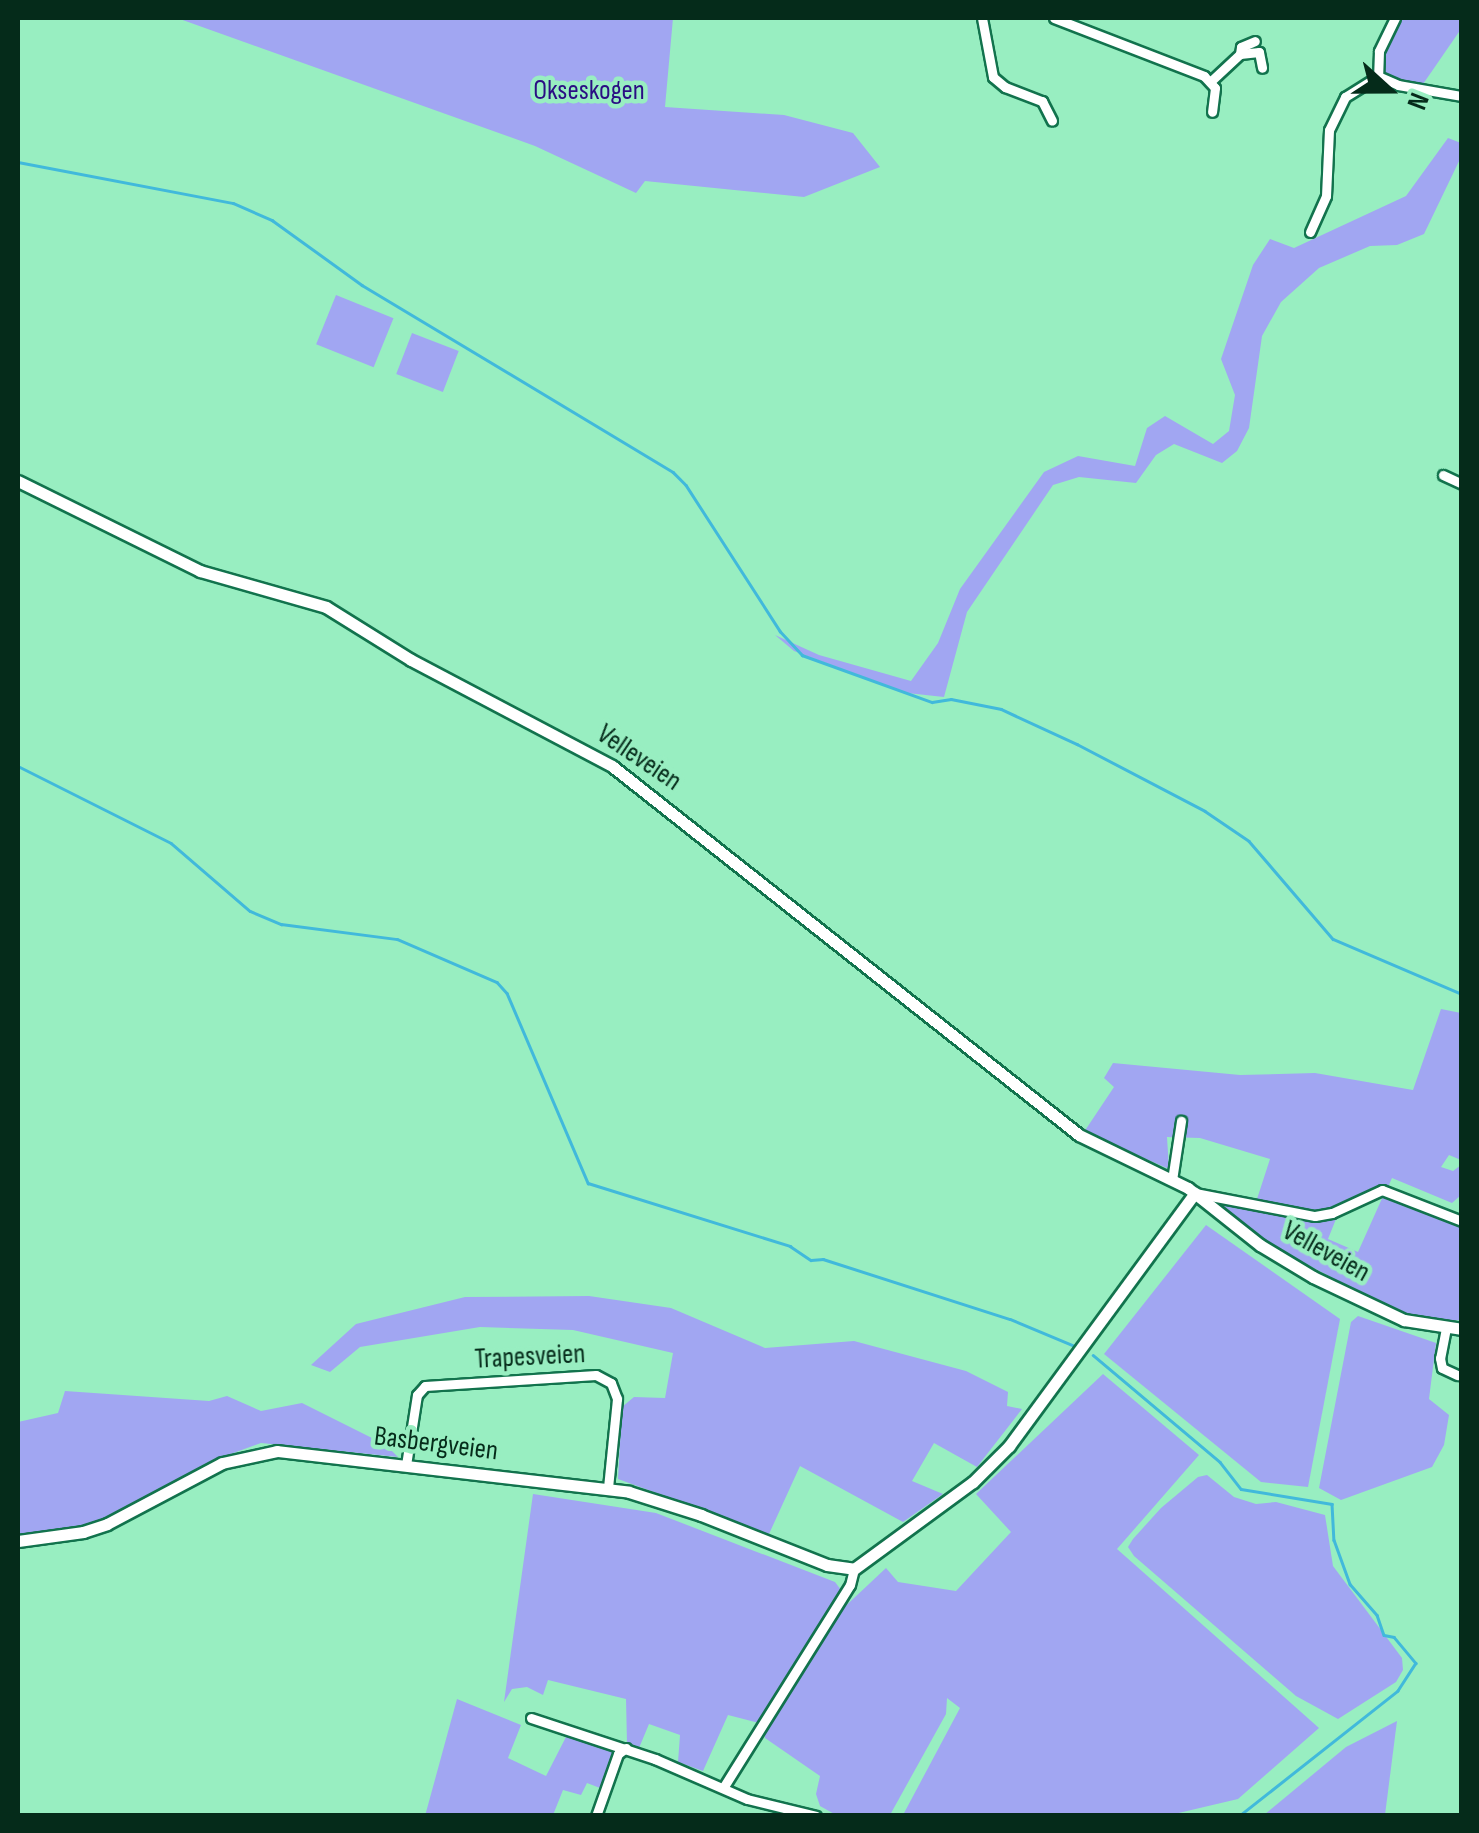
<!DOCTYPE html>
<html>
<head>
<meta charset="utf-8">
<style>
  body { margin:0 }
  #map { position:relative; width:1479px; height:1833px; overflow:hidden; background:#98eec1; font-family:"Sofia Sans Condensed",sans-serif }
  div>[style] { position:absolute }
  .green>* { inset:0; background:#a1a6f2; transform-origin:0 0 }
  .stream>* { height:2.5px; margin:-1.25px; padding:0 1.25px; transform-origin:1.25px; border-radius:1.25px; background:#41b9db }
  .roads { filter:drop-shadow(2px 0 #12734d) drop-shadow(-2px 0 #12734d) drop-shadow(0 2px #12734d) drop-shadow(0 -2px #12734d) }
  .street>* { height:9px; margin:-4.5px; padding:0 4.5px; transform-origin:4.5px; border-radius:4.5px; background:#fff }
  .secondary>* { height:11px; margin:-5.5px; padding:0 5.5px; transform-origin:5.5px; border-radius:5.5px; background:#fff }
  span { translate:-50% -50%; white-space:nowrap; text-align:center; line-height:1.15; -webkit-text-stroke:9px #98eec1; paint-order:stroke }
  .park-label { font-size:28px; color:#2a0d83 }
  .street-label { font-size:28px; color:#052b1a }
  .frame { position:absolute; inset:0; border:20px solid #052b1a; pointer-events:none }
  .north { position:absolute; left:1339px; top:40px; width:100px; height:100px; -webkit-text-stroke:8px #98eec1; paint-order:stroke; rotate:111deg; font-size:28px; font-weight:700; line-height:40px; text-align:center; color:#052b1a }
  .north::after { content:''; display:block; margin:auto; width:35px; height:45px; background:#052b1a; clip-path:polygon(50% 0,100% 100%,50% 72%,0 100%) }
</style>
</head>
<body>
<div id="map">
  <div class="green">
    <i style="clip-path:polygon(177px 18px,673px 18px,665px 107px,784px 115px,853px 133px,880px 167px,804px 197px,645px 181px,636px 193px,535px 146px)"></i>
    <i style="clip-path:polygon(1396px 18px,1461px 18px,1461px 29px,1421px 87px,1380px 75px,1381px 51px)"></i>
    <i style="clip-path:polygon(1448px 138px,1461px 143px,1461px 157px,1424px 234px,1397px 245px,1370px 246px,1319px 268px,1281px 302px,1262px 336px,1249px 428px,1237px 451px,1222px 463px,1174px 444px,1156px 455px,1136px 483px,1079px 477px,1053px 485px,967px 612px,944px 697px,907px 693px,794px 651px,775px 635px,819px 655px,911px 681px,938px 643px,960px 589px,1044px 472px,1078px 456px,1135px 466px,1147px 428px,1165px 416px,1213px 444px,1229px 431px,1235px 395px,1221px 359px,1253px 265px,1270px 239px,1294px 248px,1406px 196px)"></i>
    <i style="left:336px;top:295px;width:62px;height:53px;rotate:22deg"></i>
    <i style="left:412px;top:333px;width:50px;height:44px;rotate:21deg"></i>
    <i style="clip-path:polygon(evenodd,1441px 1009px,1461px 1013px,1461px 1160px,1449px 1155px,1441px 1167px,1453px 1171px,1461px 1165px,1461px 1195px,1452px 1203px,1392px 1178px,1385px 1194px,1461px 1225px,1460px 1320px,1432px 1321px,1400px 1314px,1269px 1244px,1223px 1207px,1224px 1199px,1257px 1199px,1270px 1159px,1200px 1138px,1167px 1137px,1169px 1169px,1084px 1132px,1114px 1087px,1104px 1078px,1113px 1063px,1240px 1075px,1315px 1073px,1413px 1090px,1441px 1009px,1384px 1194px,1358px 1252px,1328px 1239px,1338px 1214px,1384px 1194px)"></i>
    <i style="clip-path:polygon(1206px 1225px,1340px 1319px,1308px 1487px,1261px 1482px,1104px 1354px)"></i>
    <i style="clip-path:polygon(589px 1296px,671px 1308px,765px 1348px,854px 1341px,966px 1371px,1008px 1392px,1007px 1406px,1022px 1409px,977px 1467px,934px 1443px,912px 1481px,943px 1494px,903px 1522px,800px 1466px,769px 1534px,618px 1479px,622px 1407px,634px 1397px,665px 1398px,673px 1353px,573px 1330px,480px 1327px,360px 1347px,330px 1372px,311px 1365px,356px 1324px,465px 1297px)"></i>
    <i style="clip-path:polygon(1358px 1316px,1436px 1343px,1429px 1399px,1449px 1415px,1444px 1445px,1432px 1467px,1341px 1500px,1319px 1488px,1351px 1322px)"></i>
    <i style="clip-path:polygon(1103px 1374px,1199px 1455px,1117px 1549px,1319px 1728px,1238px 1799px,1170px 1815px,903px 1815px,960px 1708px,947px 1698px,946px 1714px,890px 1815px,838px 1816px,820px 1806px,816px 1794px,820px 1776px,765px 1738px,764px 1726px,836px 1615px,886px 1568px,898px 1582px,956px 1591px,1011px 1532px,976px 1494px)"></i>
    <i style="clip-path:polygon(65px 1391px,209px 1401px,227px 1396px,261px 1411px,302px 1403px,386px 1445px,398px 1457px,261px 1443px,217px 1459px,115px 1515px,68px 1530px,18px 1535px,18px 1422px,58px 1413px)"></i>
    <i style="clip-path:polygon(1207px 1475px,1234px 1497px,1256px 1504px,1276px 1502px,1325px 1515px,1333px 1566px,1402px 1658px,1403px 1670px,1396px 1682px,1338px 1719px,1296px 1696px,1134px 1556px,1128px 1547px,1133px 1539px,1161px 1508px,1198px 1477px)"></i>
    <i style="clip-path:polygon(533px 1494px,656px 1513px,835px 1582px,841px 1590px,759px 1723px,728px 1715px,703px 1771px,678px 1762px,680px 1735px,649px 1724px,639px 1748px,627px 1744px,626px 1699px,548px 1680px,543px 1695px,527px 1687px,512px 1689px,504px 1702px)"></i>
    <i style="clip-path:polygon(457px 1699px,521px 1725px,508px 1758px,546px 1776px,567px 1735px,617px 1752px,600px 1788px,587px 1783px,581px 1795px,563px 1790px,553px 1815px,425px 1816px)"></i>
    <i style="clip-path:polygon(1397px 1721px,1385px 1815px,1264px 1815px,1346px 1747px)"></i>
  </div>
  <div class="stream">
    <i style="left:18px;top:162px;width:219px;rotate:10.8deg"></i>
    <i style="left:233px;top:203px;width:43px;rotate:23.6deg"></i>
    <i style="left:272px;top:220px;width:111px;rotate:35.8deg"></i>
    <i style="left:362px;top:285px;width:363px;rotate:31deg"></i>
    <i style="left:673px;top:472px;width:18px;rotate:45deg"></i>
    <i style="left:686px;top:485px;width:174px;rotate:57.2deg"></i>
    <i style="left:780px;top:631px;width:33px;rotate:47deg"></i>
    <i style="left:802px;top:655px;width:138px;rotate:19.9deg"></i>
    <i style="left:932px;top:702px;width:19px;rotate:-9deg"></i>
    <i style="left:951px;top:699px;width:51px;rotate:11.3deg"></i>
    <i style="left:1001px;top:709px;width:84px;rotate:24.7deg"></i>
    <i style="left:1077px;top:744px;width:144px;rotate:27.6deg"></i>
    <i style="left:1205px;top:811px;width:53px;rotate:34.3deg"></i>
    <i style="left:1249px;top:841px;width:129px;rotate:49.4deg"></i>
    <i style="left:1333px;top:939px;width:140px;rotate:23.1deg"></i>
    <i style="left:18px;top:766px;width:171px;rotate:26.7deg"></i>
    <i style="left:171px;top:843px;width:104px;rotate:40.7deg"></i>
    <i style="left:250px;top:911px;width:34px;rotate:23deg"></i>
    <i style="left:281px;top:924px;width:117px;rotate:7.4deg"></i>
    <i style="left:397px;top:939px;width:109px;rotate:23.3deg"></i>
    <i style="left:497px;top:982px;width:15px;rotate:48deg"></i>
    <i style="left:507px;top:993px;width:207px;rotate:66.9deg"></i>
    <i style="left:588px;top:1183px;width:212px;rotate:17.3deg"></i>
    <i style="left:790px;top:1246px;width:25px;rotate:34deg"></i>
    <i style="left:811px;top:1260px;width:12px;rotate:-5deg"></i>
    <i style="left:823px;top:1259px;width:196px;rotate:17.8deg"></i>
    <i style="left:1010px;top:1319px;width:70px;rotate:22.6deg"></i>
    <i style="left:1093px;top:1355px;width:166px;rotate:40.1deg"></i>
    <i style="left:1220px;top:1462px;width:34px;rotate:52deg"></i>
    <i style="left:1241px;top:1489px;width:92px;rotate:9.4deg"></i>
    <i style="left:1332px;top:1504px;width:36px;rotate:87deg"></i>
    <i style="left:1334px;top:1540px;width:47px;rotate:70deg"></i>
    <i style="left:1350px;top:1584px;width:41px;rotate:48.9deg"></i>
    <i style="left:1377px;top:1615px;width:21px;rotate:71deg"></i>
    <i style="left:1384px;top:1635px;width:10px;rotate:11deg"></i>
    <i style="left:1394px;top:1637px;width:34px;rotate:50deg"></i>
    <i style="left:1416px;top:1663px;width:33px;rotate:123deg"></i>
    <i style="left:1398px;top:1691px;width:201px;rotate:141.7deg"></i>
  </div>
  <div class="roads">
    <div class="street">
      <i style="left:982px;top:18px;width:60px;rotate:79.4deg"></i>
      <i style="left:993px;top:77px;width:16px;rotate:40deg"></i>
      <i style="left:1005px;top:87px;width:40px;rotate:21deg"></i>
      <i style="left:1042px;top:101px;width:22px;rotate:63deg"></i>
      <i style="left:1054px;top:18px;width:161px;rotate:21.1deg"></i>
      <i style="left:1204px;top:76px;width:16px;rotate:47deg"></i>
      <i style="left:1215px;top:88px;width:24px;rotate:97deg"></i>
      <i style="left:1395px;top:18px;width:37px;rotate:116deg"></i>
      <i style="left:1379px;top:51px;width:25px;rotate:92deg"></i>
      <i style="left:1378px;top:76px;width:22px;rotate:24deg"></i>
      <i style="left:1398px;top:85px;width:65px;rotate:9.8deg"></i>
      <i style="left:1240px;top:54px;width:19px;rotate:-6deg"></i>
      <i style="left:1259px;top:52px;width:16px;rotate:79deg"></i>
      <i style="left:1211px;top:81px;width:40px;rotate:-43deg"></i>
      <i style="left:1240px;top:54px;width:7px;rotate:-82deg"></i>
      <i style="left:1241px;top:47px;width:15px;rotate:-23deg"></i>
      <i style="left:1310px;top:232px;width:39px;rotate:-66deg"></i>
      <i style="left:1326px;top:196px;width:66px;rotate:-87.4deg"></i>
      <i style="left:1329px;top:130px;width:37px;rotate:-64deg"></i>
      <i style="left:1345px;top:97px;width:39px;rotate:-32deg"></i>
      <i style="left:1443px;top:475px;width:21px;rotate:25deg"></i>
      <i style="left:1172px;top:1180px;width:60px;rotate:-81.3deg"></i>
      <i style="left:1195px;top:1193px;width:122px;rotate:10.9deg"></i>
      <i style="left:1315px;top:1216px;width:17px;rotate:-10deg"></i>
      <i style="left:1332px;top:1213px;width:55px;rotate:-24.7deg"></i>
      <i style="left:1382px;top:1190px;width:86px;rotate:21.2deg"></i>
      <i style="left:1446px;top:1328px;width:31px;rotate:101deg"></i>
      <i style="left:1440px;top:1358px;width:10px;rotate:79deg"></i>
      <i style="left:1442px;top:1368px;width:17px;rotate:25deg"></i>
      <i style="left:406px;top:1465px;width:71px;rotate:-81.1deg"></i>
      <i style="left:417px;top:1395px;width:12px;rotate:-48deg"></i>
      <i style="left:425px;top:1386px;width:171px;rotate:-3.7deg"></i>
      <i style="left:596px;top:1375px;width:17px;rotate:28deg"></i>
      <i style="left:611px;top:1383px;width:17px;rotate:69deg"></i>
      <i style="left:617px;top:1399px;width:89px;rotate:95.8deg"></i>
      <i style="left:531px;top:1718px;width:131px;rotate:18.3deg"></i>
      <i style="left:655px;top:1759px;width:100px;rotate:23.5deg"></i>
      <i style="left:747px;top:1799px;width:71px;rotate:13.8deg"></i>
      <i style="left:723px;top:1788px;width:239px;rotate:-58deg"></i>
      <i style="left:850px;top:1585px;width:16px;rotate:-76deg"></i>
      <i style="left:596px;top:1816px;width:66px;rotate:-70.5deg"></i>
      <i style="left:618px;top:1754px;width:10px;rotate:-37deg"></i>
    </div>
    <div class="secondary">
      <i style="left:18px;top:481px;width:203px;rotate:26.3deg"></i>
      <i style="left:200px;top:571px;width:131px;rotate:15.9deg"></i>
      <i style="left:326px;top:607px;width:100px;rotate:31.9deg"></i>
      <i style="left:411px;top:660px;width:227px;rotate:27.8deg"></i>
      <i style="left:612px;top:766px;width:595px;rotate:38.31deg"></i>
      <i style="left:1079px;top:1135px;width:121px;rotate:25.9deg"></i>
      <i style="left:1188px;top:1188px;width:92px;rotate:38.4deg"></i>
      <i style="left:1260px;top:1245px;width:62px;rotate:31.1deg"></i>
      <i style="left:1313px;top:1277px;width:101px;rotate:25.3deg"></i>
      <i style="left:1404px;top:1320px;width:59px;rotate:8.8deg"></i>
      <i style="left:18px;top:1541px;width:66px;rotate:-7.9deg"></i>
      <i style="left:83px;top:1532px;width:25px;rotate:-18deg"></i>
      <i style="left:107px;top:1524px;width:130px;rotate:-27.9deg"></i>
      <i style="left:222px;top:1463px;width:56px;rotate:-12.3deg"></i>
      <i style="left:277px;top:1451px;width:354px;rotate:6.6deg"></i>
      <i style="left:629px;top:1492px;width:76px;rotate:17.7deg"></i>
      <i style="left:701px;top:1515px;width:136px;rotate:21.6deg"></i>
      <i style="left:827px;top:1565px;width:27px;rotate:8deg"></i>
      <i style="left:854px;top:1569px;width:147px;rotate:-36.2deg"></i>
      <i style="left:973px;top:1482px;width:51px;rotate:-45deg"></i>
      <i style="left:1009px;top:1446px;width:314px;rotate:-53.7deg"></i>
    </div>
  </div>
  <div class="park-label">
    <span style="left:589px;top:91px">Okseskogen</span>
  </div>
  <div class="street-label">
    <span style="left:639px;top:758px;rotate:34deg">Velleveien</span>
    <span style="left:1326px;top:1252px;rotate:29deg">Velleveien</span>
    <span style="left:530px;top:1357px;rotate:-3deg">Trapesveien</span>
    <span style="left:436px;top:1444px;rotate:7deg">Basbergveien</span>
  </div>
  <div class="frame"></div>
  <div class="north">N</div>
</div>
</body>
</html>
